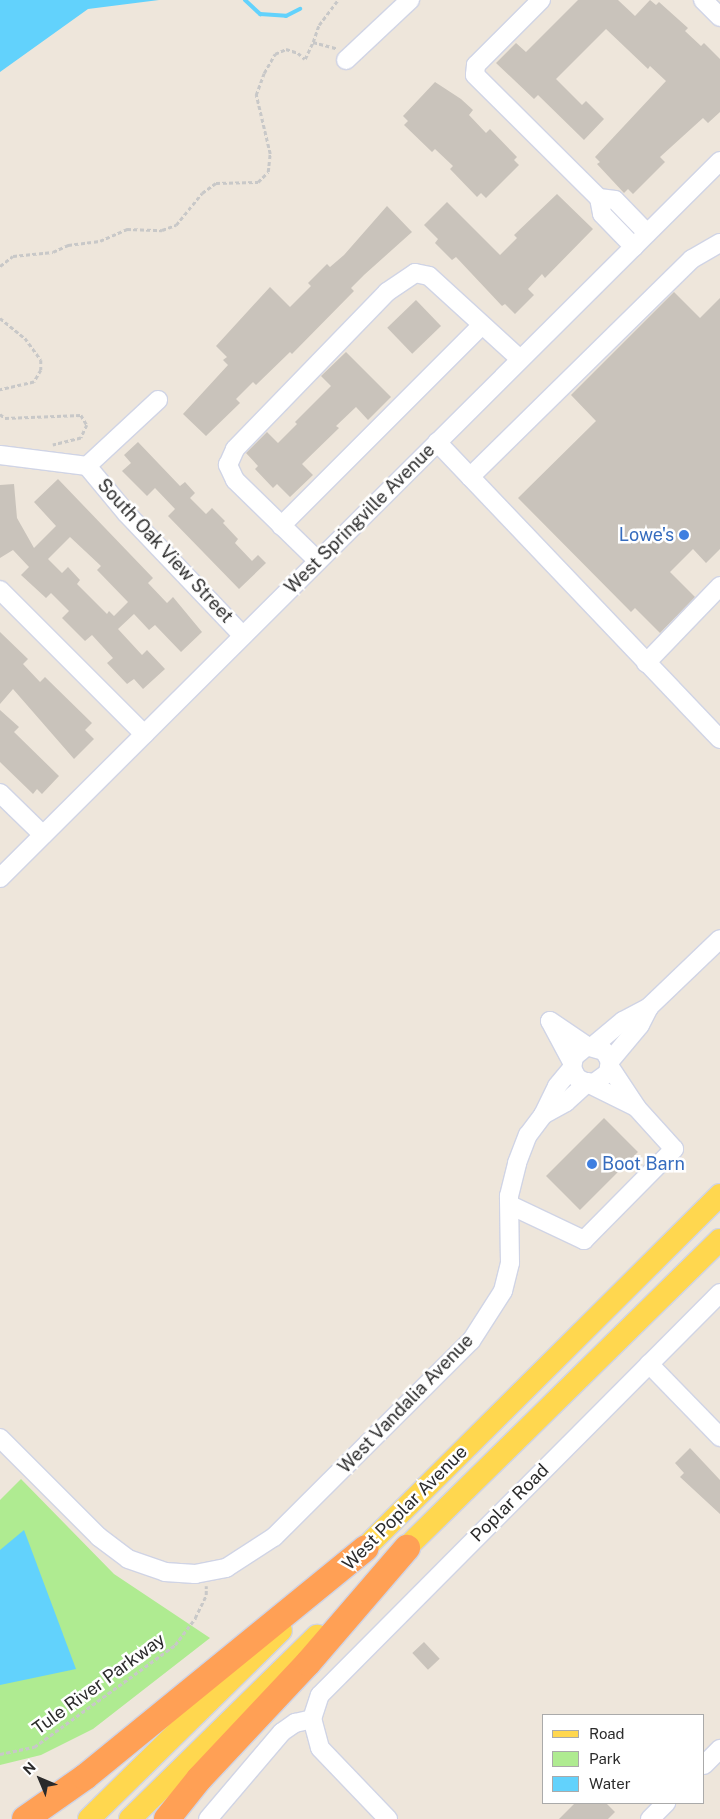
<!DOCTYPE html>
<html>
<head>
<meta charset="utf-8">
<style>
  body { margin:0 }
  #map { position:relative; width:720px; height:1819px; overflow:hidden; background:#eee6db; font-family:"Public Sans",sans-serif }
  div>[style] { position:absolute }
  .green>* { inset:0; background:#afeb91 }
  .water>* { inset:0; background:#62d2fc }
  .stream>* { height:4px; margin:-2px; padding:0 2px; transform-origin:2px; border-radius:2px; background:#62d2fc }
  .building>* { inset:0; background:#c9c3bb; transform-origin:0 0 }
  .path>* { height:2.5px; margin-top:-1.25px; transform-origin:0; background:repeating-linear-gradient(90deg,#c8c8c8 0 4px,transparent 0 6.5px) }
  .roads { filter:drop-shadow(1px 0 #d0d4e5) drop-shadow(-1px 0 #d0d4e5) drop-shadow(0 1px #d0d4e5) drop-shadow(0 -1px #d0d4e5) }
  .minor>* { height:18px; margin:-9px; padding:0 9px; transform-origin:9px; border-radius:9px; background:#fff }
  .major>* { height:22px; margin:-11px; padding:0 11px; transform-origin:11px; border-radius:11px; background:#ffd74f }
  .highway>* { height:26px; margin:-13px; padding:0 13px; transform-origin:13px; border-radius:13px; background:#ffa055 }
  .dots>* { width:14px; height:14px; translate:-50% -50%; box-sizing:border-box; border:2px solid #fff; border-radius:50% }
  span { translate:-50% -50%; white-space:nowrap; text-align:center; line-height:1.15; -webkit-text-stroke:5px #fff; paint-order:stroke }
  .street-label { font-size:18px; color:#2b2b2b }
  .shop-label { font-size:18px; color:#366cbe }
  .right { translate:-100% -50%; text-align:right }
  .left { translate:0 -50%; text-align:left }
  .legend { position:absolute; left:542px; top:1714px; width:162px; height:90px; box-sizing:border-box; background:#fff; border:1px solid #aaa; margin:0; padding:6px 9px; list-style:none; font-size:15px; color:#2b2b2b }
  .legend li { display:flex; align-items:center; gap:10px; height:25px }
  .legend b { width:25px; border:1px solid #aaa }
  .north { position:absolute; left:15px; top:1754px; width:50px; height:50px; -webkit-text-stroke:4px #fff; paint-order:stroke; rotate:315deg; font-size:14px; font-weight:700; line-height:20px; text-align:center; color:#2b2b2b }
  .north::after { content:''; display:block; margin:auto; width:18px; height:22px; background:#2b2b2b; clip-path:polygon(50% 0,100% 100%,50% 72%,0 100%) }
</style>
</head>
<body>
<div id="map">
  <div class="green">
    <i style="clip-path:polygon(21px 1479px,114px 1574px,210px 1638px,93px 1729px,41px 1755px,0 1765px,0 1500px)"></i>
  </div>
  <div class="water">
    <i style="clip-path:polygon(0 0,159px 0,88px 9px,0 72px)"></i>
    <i style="clip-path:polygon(24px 1530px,76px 1669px,0 1685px,0 1550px)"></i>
  </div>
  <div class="stream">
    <i style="left:245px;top:0;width:21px;rotate:43deg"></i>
    <i style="left:260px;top:14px;width:26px;rotate:4deg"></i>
    <i style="left:286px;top:16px;width:16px;rotate:-27deg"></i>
  </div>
  <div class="building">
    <i style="clip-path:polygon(578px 0,618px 0,635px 16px,650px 0,656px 5px,659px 2px,688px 28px,685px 31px,701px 46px,704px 43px,720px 59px,720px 112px,708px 123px,703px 118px,660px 157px,665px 162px,633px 194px,628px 189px,624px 193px,597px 164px,600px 162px,595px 157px,666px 81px,650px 66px,648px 69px,606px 29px,556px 79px,582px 105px,586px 101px,604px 119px,584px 140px,538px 95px,534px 99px,496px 63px,516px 43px,526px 52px)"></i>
    <i style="clip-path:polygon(435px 82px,461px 99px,473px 110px,469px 115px,486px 133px,490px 129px,517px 157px,514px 160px,519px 165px,486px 198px,481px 193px,477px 197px,450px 169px,453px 166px,435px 149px,432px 152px,404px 125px,408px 121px,403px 116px)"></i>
    <i style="clip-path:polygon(557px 194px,593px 229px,545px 278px,542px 274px,528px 289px,534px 295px,515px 314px,505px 304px,502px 306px,456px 257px,452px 260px,435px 243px,438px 239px,424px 225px,447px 202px,500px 255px,517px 238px,514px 235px)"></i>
    <i style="clip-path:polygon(387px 206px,412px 232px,364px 275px,351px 288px,354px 291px,292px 354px,290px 352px,256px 385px,253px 382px,236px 399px,240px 403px,206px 436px,183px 414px,228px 365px,223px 360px,227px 357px,216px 346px,270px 287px,290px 307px,311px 286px,308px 283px,327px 264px,330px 267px,344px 255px)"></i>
    <i style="clip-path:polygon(674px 292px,700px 318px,720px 298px,720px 549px,706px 563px,693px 549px,670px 572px,695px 597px,660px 633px,635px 608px,631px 612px,518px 498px,596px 421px,571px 395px)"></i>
    <i style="left:416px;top:300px;width:36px;height:40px;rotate:46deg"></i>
    <i style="clip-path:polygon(346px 352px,391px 397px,368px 420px,356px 407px,336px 426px,339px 428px,302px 464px,313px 475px,290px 497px,277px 484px,273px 488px,255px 469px,258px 466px,246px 453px,267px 432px,278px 443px,297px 424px,295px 422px,331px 386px,321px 376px)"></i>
    <i style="clip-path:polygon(138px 442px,180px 486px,185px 482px,195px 493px,190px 498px,206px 514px,212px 508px,225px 521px,223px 523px,238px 539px,235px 543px,252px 561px,258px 555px,266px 563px,239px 589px,168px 516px,175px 509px,155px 488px,147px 496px,122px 471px,131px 463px,124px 455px)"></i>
    <i style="clip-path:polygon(evenodd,58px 479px,153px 578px,148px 583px,167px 603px,173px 597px,202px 632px,181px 652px,155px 625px,149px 630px,134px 614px,118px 629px,142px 655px,147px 650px,165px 669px,143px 689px,134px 679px,127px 684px,107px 663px,113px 658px,92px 635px,85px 641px,62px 618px,69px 611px,51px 593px,46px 598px,21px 575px,29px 567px,13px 550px,0 558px,0 485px,14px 484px,17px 518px,34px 548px,56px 526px,34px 502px,58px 479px,70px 537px,101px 566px,97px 570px,128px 602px,114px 616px,109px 611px,107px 614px,77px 584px,80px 580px,68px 567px,62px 573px,48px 559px,70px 537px)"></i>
    <i style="clip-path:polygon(0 632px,28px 659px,23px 664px,40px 682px,45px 677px,92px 723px,85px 730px,94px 739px,74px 759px,13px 689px,0 704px)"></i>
    <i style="clip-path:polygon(0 710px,19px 727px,14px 732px,59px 776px,42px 794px,37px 789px,33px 794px,0 762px)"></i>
    <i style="left:604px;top:1118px;width:48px;height:82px;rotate:45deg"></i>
    <i style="clip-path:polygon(690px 1448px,720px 1480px,720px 1514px,680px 1477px,684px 1473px,675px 1463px)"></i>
    <i style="left:424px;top:1642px;width:23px;height:16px;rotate:47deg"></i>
    <i style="clip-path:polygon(575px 1803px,606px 1803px,615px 1812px,608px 1819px,559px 1819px)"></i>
  </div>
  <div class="path">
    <i style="left:313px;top:42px;width:18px;rotate:-71deg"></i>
    <i style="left:319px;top:25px;width:31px;rotate:-53deg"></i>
    <i style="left:0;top:266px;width:16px;rotate:-38deg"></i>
    <i style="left:13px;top:256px;width:40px;rotate:-5.7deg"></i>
    <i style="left:53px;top:252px;width:17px;rotate:-25deg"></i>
    <i style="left:68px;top:245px;width:32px;rotate:-7deg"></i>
    <i style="left:100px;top:241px;width:30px;rotate:-24deg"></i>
    <i style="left:127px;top:229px;width:35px;rotate:2deg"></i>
    <i style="left:162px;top:230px;width:15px;rotate:-20deg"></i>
    <i style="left:176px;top:225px;width:41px;rotate:-50.9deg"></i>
    <i style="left:202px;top:193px;width:17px;rotate:-36deg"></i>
    <i style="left:216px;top:183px;width:42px;rotate:-1.4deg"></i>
    <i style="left:258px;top:182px;width:14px;rotate:-45deg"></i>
    <i style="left:268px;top:172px;width:18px;rotate:-84deg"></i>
    <i style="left:270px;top:154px;width:61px;rotate:-103.3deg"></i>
    <i style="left:256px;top:95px;width:23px;rotate:-70deg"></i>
    <i style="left:264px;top:73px;width:22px;rotate:-60deg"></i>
    <i style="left:275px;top:54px;width:12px;rotate:-24deg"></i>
    <i style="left:286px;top:49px;width:13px;rotate:18deg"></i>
    <i style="left:298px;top:53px;width:9px;rotate:41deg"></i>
    <i style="left:305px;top:59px;width:19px;rotate:-65deg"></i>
    <i style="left:313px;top:42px;width:24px;rotate:15deg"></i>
    <i style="left:0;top:318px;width:32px;rotate:39deg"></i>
    <i style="left:25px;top:338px;width:27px;rotate:54deg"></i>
    <i style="left:41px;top:360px;width:10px;rotate:90deg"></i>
    <i style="left:41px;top:370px;width:14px;rotate:120deg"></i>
    <i style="left:34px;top:382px;width:35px;rotate:167deg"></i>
    <i style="left:0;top:414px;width:6px;rotate:39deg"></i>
    <i style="left:5px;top:418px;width:76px;rotate:-2.3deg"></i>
    <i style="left:81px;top:415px;width:12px;rotate:59deg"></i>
    <i style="left:87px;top:425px;width:14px;rotate:115deg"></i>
    <i style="left:81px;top:438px;width:29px;rotate:166deg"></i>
    <i style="left:0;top:1754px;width:35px;rotate:-12deg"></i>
    <i style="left:34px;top:1747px;width:174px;rotate:-35.9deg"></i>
    <i style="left:175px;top:1645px;width:34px;rotate:-53deg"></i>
    <i style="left:195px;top:1618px;width:25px;rotate:-64deg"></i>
    <i style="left:206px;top:1595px;width:9px;rotate:-90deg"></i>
  </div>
  <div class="roads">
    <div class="minor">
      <i style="left:541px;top:0;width:92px;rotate:135deg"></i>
      <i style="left:476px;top:65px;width:10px;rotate:96deg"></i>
      <i style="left:475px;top:75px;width:175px;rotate:44.8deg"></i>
      <i style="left:599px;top:198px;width:16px;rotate:79deg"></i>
      <i style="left:602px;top:214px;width:46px;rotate:45.9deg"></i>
      <i style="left:703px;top:0;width:24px;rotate:45deg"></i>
      <i style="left:346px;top:60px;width:88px;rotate:-43.2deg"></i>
      <i style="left:599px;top:198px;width:16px;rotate:7deg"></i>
      <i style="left:615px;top:200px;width:46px;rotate:45.9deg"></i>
      <i style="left:437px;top:442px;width:410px;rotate:46.4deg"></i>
      <i style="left:0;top:455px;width:88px;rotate:7.2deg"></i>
      <i style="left:87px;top:466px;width:97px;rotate:-42.9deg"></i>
      <i style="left:87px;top:466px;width:62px;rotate:50.2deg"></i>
      <i style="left:127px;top:514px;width:168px;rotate:46.4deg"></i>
      <i style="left:470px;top:477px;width:311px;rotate:-44.5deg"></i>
      <i style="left:692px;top:259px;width:32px;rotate:-30deg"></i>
      <i style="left:281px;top:526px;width:284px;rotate:-45deg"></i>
      <i style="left:318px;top:561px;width:116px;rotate:-135.7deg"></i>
      <i style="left:235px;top:480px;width:17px;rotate:-115deg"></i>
      <i style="left:228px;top:465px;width:17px;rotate:-66deg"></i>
      <i style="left:235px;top:449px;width:219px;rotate:-45.9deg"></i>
      <i style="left:387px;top:292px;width:34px;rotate:-34deg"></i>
      <i style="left:415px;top:273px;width:14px;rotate:12deg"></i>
      <i style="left:429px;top:276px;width:123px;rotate:42.4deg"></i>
      <i style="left:0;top:590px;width:204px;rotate:45deg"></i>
      <i style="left:646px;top:663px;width:107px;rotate:-46.1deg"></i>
      <i style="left:0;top:793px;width:60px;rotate:44.3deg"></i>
      <i style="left:0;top:878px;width:1016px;rotate:-44.88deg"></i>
      <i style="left:550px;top:1021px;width:47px;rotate:61.8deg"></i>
      <i style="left:550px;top:1021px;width:45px;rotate:34deg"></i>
      <i style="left:593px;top:1046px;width:39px;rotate:-40deg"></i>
      <i style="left:623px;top:1021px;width:30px;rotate:-28deg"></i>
      <i style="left:649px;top:1007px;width:98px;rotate:-43.8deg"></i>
      <i style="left:610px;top:1061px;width:47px;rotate:-50.2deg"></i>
      <i style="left:640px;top:1025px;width:20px;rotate:-63deg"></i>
      <i style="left:594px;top:1083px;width:17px;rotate:-36deg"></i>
      <i style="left:608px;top:1073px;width:12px;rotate:-81deg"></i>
      <i style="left:610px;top:1061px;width:12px;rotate:-121deg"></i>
      <i style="left:604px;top:1051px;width:18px;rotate:-164deg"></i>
      <i style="left:587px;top:1046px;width:17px;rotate:140deg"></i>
      <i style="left:574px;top:1057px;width:11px;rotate:100deg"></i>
      <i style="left:572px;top:1068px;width:11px;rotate:63deg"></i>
      <i style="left:577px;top:1078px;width:66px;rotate:26.2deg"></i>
      <i style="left:543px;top:1115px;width:26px;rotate:-29deg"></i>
      <i style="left:566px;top:1102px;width:30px;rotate:-42deg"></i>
      <i style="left:510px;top:1205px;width:82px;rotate:25.3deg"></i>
      <i style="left:584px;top:1240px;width:128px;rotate:-45.3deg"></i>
      <i style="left:674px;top:1149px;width:55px;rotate:-132.1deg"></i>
      <i style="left:637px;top:1108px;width:49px;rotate:-123.4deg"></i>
      <i style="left:649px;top:1364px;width:102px;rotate:45.8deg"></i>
      <i style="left:0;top:1438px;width:140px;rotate:45deg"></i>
      <i style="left:99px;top:1537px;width:36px;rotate:37deg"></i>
      <i style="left:128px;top:1559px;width:39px;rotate:19deg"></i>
      <i style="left:165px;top:1572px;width:30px;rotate:4deg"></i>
      <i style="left:195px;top:1574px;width:32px;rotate:-11deg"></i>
      <i style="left:226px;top:1568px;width:57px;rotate:-32.9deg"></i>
      <i style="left:274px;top:1537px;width:278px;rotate:-44.9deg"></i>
      <i style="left:471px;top:1341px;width:59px;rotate:-57.4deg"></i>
      <i style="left:503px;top:1291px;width:29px;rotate:-76deg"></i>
      <i style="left:510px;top:1263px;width:67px;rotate:-90.9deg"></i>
      <i style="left:509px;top:1196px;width:34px;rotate:-76deg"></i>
      <i style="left:517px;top:1163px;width:30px;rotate:-69deg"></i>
      <i style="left:528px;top:1135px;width:25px;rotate:-53deg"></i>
      <i style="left:543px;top:1115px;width:32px;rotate:-64deg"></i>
      <i style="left:557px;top:1086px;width:23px;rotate:-50deg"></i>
      <i style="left:704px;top:1765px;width:23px;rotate:-45deg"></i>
      <i style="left:208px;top:1819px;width:114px;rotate:-49.6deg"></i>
      <i style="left:282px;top:1732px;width:16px;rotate:-35deg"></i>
      <i style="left:295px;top:1723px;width:17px;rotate:-13deg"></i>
      <i style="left:388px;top:1819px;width:98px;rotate:-133.8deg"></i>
      <i style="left:320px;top:1748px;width:30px;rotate:-105deg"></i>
      <i style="left:312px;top:1719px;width:25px;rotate:-72deg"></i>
      <i style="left:320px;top:1695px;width:567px;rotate:-45.14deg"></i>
      <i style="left:650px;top:1819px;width:23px;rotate:-45deg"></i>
    </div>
    <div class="major">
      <i style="left:395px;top:1559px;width:455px;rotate:-44.5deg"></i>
      <i style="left:352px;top:1561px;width:519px;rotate:-44.84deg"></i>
      <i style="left:89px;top:1819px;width:269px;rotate:-44.5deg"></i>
      <i style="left:130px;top:1819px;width:262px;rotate:-44.4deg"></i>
    </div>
    <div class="highway">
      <i style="left:25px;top:1819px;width:73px;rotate:-35deg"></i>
      <i style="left:85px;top:1777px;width:362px;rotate:-39.2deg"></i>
      <i style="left:167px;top:1819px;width:51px;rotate:-51.3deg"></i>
      <i style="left:199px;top:1779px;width:159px;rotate:-46.8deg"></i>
      <i style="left:308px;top:1663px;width:152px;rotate:-49.3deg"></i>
    </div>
  </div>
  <div class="dots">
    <i style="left:684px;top:535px;background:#3f7fe0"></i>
    <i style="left:592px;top:1164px;background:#3f7fe0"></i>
  </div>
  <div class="street-label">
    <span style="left:360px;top:519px;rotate:-45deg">West Springville Avenue</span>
    <span style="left:165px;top:551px;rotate:47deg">South Oak View Street</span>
    <span style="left:406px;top:1404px;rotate:-46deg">West Vandalia Avenue</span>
    <span style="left:510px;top:1503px;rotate:-45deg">Poplar Road</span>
    <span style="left:405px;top:1508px;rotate:-45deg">West Poplar Avenue</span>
    <span style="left:99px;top:1684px;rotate:-36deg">Tule River Parkway</span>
  </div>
  <div class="shop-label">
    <span class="right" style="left:674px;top:535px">Lowe's</span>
    <span class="left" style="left:602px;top:1164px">Boot Barn</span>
  </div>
  <ul class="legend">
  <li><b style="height:6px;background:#ffd74f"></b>Road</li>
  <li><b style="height:14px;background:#afeb91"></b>Park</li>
  <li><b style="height:14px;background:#62d2fc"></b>Water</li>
  </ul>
  <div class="north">N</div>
</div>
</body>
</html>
